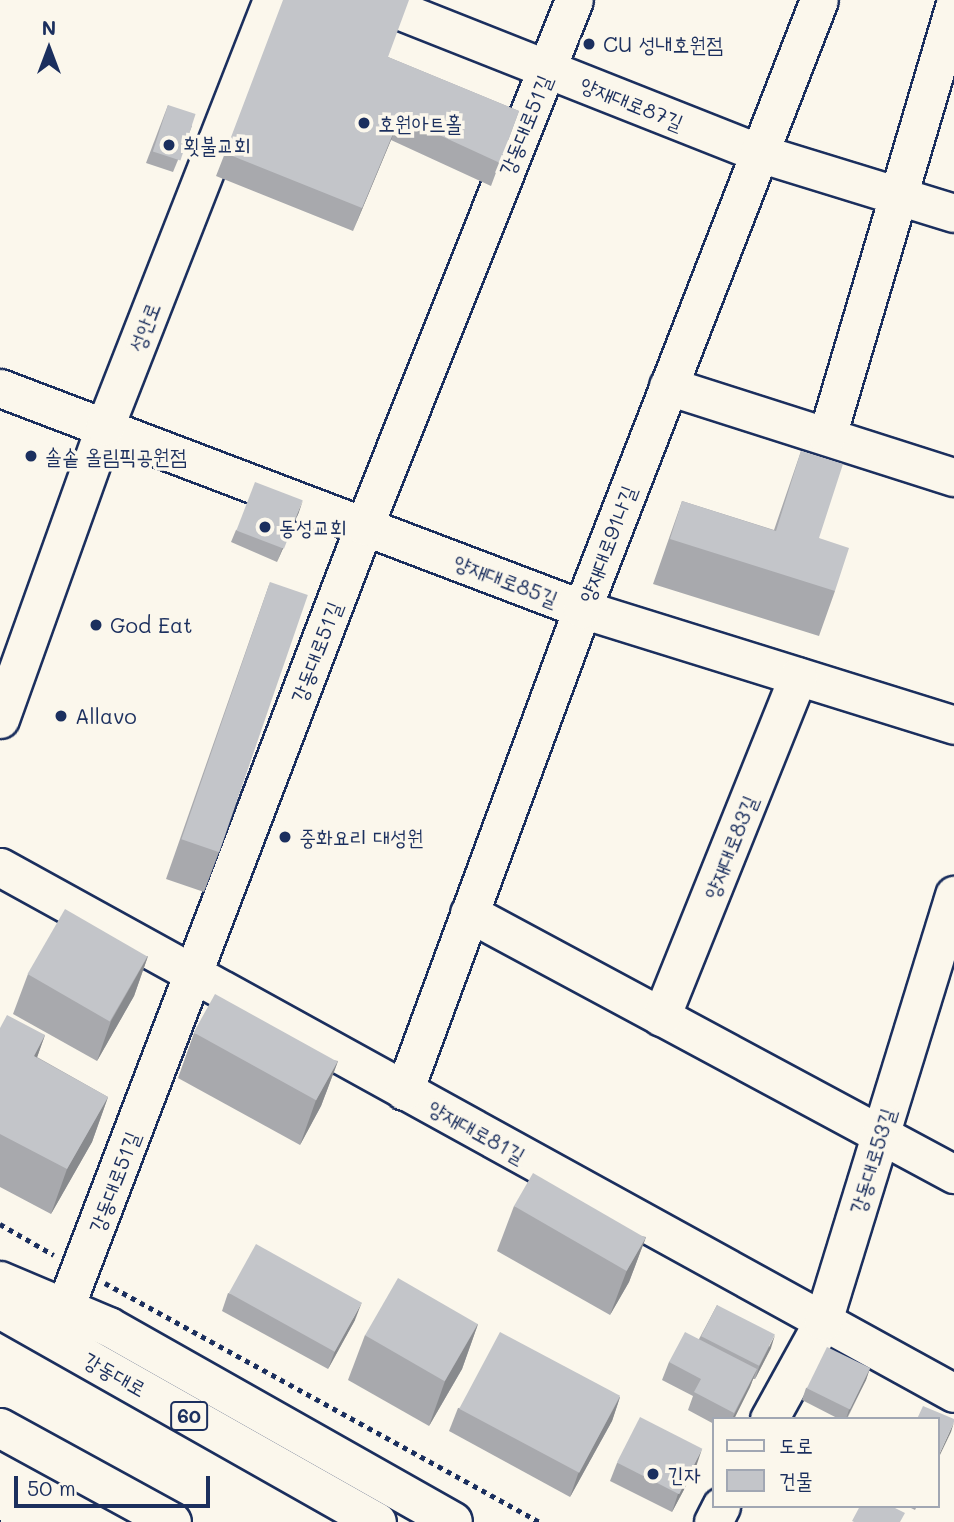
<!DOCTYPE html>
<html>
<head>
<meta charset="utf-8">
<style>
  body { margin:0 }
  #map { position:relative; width:954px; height:1522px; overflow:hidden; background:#fbf7ec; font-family:Mali,"Poor Story",sans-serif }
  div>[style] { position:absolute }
  .path>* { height:4.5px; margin-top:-2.25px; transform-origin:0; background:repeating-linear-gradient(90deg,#1b2f5e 0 5px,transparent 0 10px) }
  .roads { filter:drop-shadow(2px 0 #1b2f5e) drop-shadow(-2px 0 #1b2f5e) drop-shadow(0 2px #1b2f5e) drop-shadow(0 -2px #1b2f5e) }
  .minor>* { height:37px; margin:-18.5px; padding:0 18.5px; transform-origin:18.5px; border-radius:18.5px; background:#fbf7ec }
  .major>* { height:38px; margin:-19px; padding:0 19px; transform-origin:19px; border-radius:19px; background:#fbf7ec }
  .wall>* { inset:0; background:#a8a9ad }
  .shaded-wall>* { inset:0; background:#888a8d }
  .building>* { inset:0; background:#c3c5c9; transform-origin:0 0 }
  .dots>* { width:19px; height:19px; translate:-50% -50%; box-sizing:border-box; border:4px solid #fbf7ec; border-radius:50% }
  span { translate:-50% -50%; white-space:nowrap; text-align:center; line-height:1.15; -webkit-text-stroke:7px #fbf7ec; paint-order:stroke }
  .shield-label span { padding:2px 5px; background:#fbf7ec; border:2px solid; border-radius:5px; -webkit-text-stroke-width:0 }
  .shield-label { font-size:19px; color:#1b2f5e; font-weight:700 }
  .poi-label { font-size:21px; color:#1b2f5e }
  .left { translate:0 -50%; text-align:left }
  .street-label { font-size:21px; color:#1b2f5e }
  .legend { position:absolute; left:712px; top:1417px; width:228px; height:91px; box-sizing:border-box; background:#fbf7ec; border:2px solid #a1a7b3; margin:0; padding:9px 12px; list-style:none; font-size:21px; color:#1b2f5e }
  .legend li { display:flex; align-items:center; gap:14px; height:35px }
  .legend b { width:35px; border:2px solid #a1a7b3 }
  .north { position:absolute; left:14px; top:14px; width:70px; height:70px; -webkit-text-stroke:5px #fbf7ec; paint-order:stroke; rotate:0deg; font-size:19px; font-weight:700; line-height:28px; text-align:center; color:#1b2f5e }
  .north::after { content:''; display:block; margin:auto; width:24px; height:32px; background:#1b2f5e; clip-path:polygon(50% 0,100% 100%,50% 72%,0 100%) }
  .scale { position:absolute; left:14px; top:1476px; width:196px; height:32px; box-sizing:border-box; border:4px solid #1b2f5e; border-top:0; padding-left:9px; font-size:21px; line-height:24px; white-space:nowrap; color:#1b2f5e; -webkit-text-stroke:5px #fbf7ec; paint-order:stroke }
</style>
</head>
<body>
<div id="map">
  <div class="path">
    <i style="left:0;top:1224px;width:62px;rotate:29.9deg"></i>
    <i style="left:105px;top:1283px;width:496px;rotate:28.8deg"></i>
    <i style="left:0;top:1522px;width:1px"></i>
  </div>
  <div class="roads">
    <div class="minor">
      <i style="left:373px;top:0;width:415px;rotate:21.6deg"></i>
      <i style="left:759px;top:153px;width:204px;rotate:17.1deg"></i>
      <i style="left:668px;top:386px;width:300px;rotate:17.7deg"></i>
      <i style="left:0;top:388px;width:623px;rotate:20.79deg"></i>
      <i style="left:582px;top:609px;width:390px;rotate:17.3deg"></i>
      <i style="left:827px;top:436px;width:447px;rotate:-73.5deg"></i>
      <i style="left:0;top:719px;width:311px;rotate:-70.3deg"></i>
      <i style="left:105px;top:426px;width:458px;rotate:-68.6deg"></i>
      <i style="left:0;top:867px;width:1089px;rotate:28.87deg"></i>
      <i style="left:469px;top:913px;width:551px;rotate:28.29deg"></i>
      <i style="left:661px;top:1017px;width:367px;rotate:-68.1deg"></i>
      <i style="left:404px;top:1091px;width:514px;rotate:-69.73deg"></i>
      <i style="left:582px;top:609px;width:653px;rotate:-68.74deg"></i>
      <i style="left:65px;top:1307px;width:836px;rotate:-69.05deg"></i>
      <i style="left:364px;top:526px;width:566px;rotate:-68.24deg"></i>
      <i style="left:769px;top:1419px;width:112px;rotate:-61.1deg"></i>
      <i style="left:823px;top:1321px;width:446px;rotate:-72.9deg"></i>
      <i style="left:713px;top:1522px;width:18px;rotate:-63deg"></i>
    </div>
    <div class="major">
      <i style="left:0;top:1281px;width:118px;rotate:22.9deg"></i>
      <i style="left:109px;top:1327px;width:395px;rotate:29.5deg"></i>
      <i style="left:0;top:1309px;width:433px;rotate:29.5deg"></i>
      <i style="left:0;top:1428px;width:196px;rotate:28.7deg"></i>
    </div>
  </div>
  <div class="wall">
    <i style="clip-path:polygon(388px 57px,519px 111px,491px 186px,391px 140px,353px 231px,216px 176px,225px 153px)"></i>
    <i style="clip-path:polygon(168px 105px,192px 126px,173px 172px,146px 163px)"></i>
    <i style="clip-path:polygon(801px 451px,819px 538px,835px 591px,819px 636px,653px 584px,682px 501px,774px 530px)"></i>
    <i style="clip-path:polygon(299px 512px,277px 562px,231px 542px,236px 530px)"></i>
    <i style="clip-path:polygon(270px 582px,219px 852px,204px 892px,166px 879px)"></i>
    <i style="clip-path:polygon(148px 956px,134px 996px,97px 1061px,13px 1014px,28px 974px)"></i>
    <i style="clip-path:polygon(0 1028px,45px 1035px,37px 1057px,108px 1097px,92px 1142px,51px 1214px,0 1187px)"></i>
    <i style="clip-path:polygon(194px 1033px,338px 1061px,321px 1106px,300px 1145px,178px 1078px)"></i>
    <i style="clip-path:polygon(514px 1206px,646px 1237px,629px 1282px,610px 1315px,497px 1251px)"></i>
    <i style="clip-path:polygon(228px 1293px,355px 1320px,328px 1369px,222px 1311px)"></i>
    <i style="clip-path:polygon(717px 1305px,771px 1348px,755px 1379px,753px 1379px,750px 1387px,734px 1419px,714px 1419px,714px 1424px,688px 1410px,693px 1396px,662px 1380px,669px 1362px,699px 1339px)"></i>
    <i style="clip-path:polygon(478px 1324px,462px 1369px,429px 1426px,348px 1380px,365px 1335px)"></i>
    <i style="clip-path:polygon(870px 1368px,866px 1380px,847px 1419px,839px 1419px,802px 1400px,806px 1388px)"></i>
    <i style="clip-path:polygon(620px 1397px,612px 1421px,570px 1497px,449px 1431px,458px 1408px)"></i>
    <i style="clip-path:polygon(617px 1463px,696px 1467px,672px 1512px,610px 1481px)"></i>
    <i style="clip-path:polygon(907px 1506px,917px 1506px,915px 1510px)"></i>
  </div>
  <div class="shaded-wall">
    <i style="clip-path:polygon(400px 117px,391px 140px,353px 231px,362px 208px)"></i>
    <i style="clip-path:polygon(303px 500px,299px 512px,277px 562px,282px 549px)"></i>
    <i style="clip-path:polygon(148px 956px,134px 996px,97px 1061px,111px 1021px)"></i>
    <i style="clip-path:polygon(45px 1035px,29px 1080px,34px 1056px)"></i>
    <i style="clip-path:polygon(338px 1061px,321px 1106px,300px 1145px,316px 1100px)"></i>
    <i style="clip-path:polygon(108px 1097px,92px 1142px,51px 1214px,67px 1169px)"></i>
    <i style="clip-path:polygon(646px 1237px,629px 1282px,610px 1315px,627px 1270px)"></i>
    <i style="clip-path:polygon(362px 1302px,355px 1320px,328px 1369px,335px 1351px)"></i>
    <i style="clip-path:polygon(478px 1324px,462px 1369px,429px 1426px,445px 1381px)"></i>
    <i style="clip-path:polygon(775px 1335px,771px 1348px,755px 1379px,759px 1367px)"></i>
    <i style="clip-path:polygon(870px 1368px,866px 1380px,846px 1419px,849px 1410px)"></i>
    <i style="clip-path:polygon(757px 1369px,750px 1387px,734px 1419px,732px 1419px)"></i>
    <i style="clip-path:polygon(620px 1397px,612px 1421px,570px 1497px,578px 1474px)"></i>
    <i style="clip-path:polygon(954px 1422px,951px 1432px,938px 1459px,938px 1457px)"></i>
    <i style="clip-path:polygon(702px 1449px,696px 1467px,672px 1512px,678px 1494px)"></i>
  </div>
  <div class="building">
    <i style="clip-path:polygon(283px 0,409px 0,388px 57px,519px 111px,500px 163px,400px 117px,362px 208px,225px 153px)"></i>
    <i style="left:168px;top:105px;width:29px;height:49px;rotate:18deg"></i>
    <i style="clip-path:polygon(801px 451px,843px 464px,819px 538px,849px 548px,835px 591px,670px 539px,682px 501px,776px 531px)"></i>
    <i style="left:255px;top:482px;width:51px;height:52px;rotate:21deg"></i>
    <i style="left:270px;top:582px;width:40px;height:272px;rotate:19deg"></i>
    <i style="left:65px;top:909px;width:95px;height:75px;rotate:30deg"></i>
    <i style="left:215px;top:994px;width:140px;height:44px;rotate:29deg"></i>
    <i style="clip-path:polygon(7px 1015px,45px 1035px,34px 1056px,108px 1097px,67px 1169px,0 1134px,0 1028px)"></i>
    <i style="left:533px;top:1173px;width:130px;height:38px;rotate:30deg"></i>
    <i style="left:256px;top:1244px;width:121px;height:56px;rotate:29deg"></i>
    <i style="left:398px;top:1278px;width:92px;height:66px;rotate:30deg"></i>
    <i style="left:717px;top:1305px;width:65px;height:35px;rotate:27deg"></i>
    <i style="left:500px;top:1332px;width:136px;height:87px;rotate:28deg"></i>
    <i style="clip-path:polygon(685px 1332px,757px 1369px,734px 1413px,694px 1392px,701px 1379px,669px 1362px)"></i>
    <i style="left:827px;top:1347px;width:48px;height:46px;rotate:26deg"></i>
    <i style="clip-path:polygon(923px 1406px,954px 1419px,954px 1422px,938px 1457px,938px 1419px,917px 1419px)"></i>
    <i style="left:640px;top:1417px;width:70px;height:51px;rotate:27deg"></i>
    <i style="clip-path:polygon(860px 1506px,891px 1506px,905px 1513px,900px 1522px,854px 1522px,852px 1521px)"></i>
  </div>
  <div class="dots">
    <i style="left:589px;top:44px;background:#1b2f5e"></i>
    <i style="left:364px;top:123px;background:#1b2f5e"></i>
    <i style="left:169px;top:145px;background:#1b2f5e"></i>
    <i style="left:31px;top:456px;background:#1b2f5e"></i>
    <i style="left:265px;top:527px;background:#1b2f5e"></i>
    <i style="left:96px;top:625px;background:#1b2f5e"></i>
    <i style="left:61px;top:716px;background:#1b2f5e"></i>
    <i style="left:285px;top:837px;background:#1b2f5e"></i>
    <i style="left:653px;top:1474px;background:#1b2f5e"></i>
  </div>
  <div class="shield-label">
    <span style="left:189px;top:1416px">60</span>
  </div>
  <div class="poi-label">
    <span class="left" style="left:603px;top:44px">CU 성내호원점</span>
    <span class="left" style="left:378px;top:123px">호원아트홀</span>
    <span class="left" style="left:183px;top:145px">횟불교회</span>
    <span class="left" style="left:45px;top:456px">솔솥 올림픽공원점</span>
    <span class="left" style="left:279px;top:527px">동성교회</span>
    <span class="left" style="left:110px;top:625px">God Eat</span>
    <span class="left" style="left:75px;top:716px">Allavo</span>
    <span class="left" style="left:299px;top:837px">중화요리 대성원</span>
    <span class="left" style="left:667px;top:1474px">긴자</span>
  </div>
  <div class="street-label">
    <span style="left:632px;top:103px;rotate:22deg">양재대로87길</span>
    <span style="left:525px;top:125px;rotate:-68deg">강동대로51길</span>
    <span style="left:144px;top:327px;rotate:-69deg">성안로</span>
    <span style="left:607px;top:544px;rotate:-69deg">양재대로91나길</span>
    <span style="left:506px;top:580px;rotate:21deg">양재대로85길</span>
    <span style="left:316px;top:652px;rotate:-69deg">강동대로51길</span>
    <span style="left:730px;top:847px;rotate:-68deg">양재대로83길</span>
    <span style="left:477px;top:1131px;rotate:29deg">양재대로81길</span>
    <span style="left:872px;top:1161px;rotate:-73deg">강동대로53길</span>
    <span style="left:114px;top:1182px;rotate:-69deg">강동대로51길</span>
    <span style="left:115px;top:1374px;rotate:29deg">강동대로</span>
  </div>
  <ul class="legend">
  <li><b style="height:9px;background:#fbf7ec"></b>도로</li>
  <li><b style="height:19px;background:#c3c5c9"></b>건물</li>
  </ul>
  <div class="north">N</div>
  <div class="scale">50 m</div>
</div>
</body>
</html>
